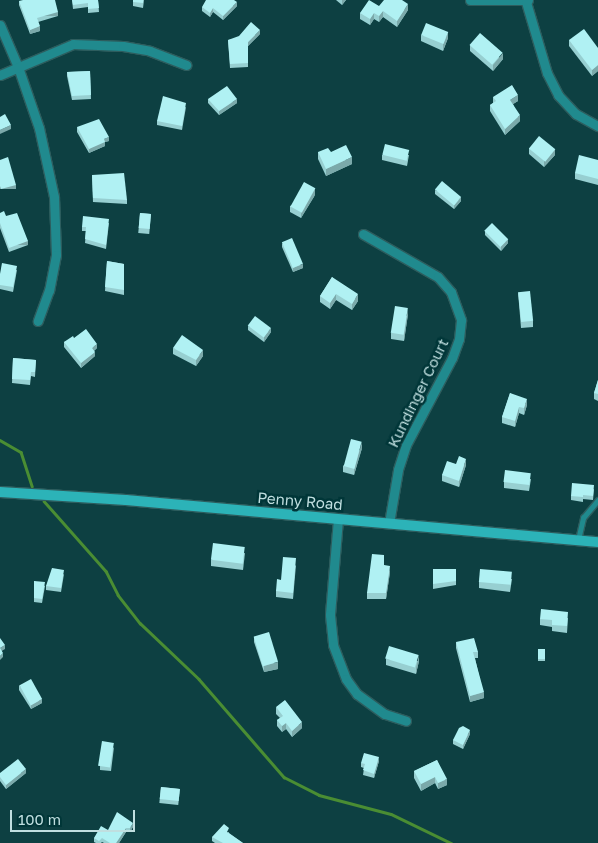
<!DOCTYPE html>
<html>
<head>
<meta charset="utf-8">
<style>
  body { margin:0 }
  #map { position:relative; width:598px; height:843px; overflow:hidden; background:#0d4042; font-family:"Golos Text",sans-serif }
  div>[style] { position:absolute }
  .stream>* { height:2.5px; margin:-1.25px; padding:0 1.25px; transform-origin:1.25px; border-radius:1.25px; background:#4a8d33 }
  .roads { filter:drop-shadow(1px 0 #2d5d5e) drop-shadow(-1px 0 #2d5d5e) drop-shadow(0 1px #2d5d5e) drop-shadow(0 -1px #2d5d5e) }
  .lane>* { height:4.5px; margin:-2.25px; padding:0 2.25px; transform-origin:2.25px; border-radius:2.25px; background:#208a8e }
  .street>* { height:9px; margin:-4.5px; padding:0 4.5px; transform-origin:4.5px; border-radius:4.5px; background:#208a8e }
  .secondary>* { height:10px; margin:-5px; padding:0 5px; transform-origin:5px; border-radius:5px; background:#2cb3b8 }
  .wall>* { inset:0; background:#97cfd1; transform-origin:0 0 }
  .shaded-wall>* { inset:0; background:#7ba9aa; transform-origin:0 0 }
  .building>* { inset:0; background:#b0f1f3; transform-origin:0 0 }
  span { translate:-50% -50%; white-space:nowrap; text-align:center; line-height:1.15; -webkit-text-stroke:5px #003638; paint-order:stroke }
  .street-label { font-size:15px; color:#c0dfe0 }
  .scale { position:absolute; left:10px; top:810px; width:125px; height:22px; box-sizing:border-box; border:2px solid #c0dfe0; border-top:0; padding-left:6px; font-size:15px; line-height:18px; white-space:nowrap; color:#c0dfe0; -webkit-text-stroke:4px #003638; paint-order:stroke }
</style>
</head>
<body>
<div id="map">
  <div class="stream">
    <i style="left:0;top:440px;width:24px;rotate:30deg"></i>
    <i style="left:21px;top:452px;width:36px;rotate:72deg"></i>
    <i style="left:44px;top:501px;width:94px;rotate:48.5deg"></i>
    <i style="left:106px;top:571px;width:27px;rotate:63deg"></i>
    <i style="left:118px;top:595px;width:36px;rotate:52deg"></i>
    <i style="left:140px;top:623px;width:81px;rotate:43.5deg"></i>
    <i style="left:199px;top:679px;width:130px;rotate:49.1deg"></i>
    <i style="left:284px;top:777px;width:39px;rotate:27deg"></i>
    <i style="left:319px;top:795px;width:74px;rotate:14.8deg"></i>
    <i style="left:391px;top:814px;width:67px;rotate:25.8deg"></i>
  </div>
  <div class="roads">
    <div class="lane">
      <i style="left:578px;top:540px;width:23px;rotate:-77deg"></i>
      <i style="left:583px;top:518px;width:23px;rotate:-50deg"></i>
    </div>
    <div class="street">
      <i style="left:470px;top:0;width:58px"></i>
      <i style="left:526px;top:2px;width:74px;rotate:73.5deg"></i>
      <i style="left:547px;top:73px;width:25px;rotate:63deg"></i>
      <i style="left:558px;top:95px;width:26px;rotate:47deg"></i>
      <i style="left:576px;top:114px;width:25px;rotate:29deg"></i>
      <i style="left:0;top:25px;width:46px;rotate:66.8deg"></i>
      <i style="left:18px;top:67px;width:65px;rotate:71deg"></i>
      <i style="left:39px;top:128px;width:71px;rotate:77.7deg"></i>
      <i style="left:54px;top:197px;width:58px;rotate:88deg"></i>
      <i style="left:56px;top:255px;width:36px;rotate:101deg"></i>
      <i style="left:49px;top:290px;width:33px;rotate:110deg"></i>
      <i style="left:0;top:75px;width:79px;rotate:-23deg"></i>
      <i style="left:73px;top:44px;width:50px;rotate:2.3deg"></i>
      <i style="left:123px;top:46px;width:27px;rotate:10deg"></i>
      <i style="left:150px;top:51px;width:39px;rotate:21deg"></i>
      <i style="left:363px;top:234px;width:86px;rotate:29.8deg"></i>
      <i style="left:438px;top:277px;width:20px;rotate:49deg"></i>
      <i style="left:451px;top:292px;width:30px;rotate:70deg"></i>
      <i style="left:461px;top:320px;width:19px;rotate:96deg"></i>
      <i style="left:459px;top:339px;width:20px;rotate:110deg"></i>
      <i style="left:452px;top:358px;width:98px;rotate:117.9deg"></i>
      <i style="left:406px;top:445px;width:26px;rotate:108deg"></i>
      <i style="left:398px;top:470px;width:54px;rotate:99.6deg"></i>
      <i style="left:338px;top:519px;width:96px;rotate:94.8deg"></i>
      <i style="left:330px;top:615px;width:30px;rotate:84deg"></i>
      <i style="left:333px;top:645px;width:36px;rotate:69deg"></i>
      <i style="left:346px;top:679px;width:19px;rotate:54deg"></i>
      <i style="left:357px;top:694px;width:34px;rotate:36deg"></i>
      <i style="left:385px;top:714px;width:22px;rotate:18deg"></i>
    </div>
    <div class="secondary">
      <i style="left:0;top:492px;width:126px;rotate:3.6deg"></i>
      <i style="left:126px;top:500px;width:474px;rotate:5.1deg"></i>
    </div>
  </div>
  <div class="wall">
    <i style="clip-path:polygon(72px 0,98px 0,99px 12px,88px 13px,88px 7px,73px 9px)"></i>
    <i style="clip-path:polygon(133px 0,144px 0,143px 8px,133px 6px)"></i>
    <i style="clip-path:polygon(336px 0,346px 0,342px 5px)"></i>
    <i style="clip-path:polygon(19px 1px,58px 16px,38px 22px,40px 31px,30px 34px,19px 5px)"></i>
    <i style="clip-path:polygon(237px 6px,223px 20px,213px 12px,210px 17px,202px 11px,202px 7px)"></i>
    <i style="clip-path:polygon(379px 6px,408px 10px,397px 27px,383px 17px,379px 22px,374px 19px,370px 25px,360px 19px,360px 13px)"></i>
    <i style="clip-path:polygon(260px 34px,248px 46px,248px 67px,230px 68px,228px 40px)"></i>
    <i style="clip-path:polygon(421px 35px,448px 38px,443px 51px,421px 41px)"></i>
    <i style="clip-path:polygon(569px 40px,598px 48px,598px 71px,592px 76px,569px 46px)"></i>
    <i style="clip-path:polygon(470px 45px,503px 59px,493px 71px,470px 51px)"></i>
    <i style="clip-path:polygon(90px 71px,91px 99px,72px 100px,67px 76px,67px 72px)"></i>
    <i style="clip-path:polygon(493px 97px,518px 101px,513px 104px,520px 121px,505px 135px,490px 111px,490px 105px,493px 103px)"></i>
    <i style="clip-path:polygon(208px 99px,237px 103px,219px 115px,208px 103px)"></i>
    <i style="clip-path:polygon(186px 107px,182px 130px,157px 125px,157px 121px)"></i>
    <i style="clip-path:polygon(77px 127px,109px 141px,105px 142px,105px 146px,89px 153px,77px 132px)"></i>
    <i style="clip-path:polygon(529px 148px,555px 155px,544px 167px,529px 154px)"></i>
    <i style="clip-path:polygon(318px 152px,331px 152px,352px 164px,326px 176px,318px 159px)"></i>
    <i style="clip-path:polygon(382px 155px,409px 155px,407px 166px,382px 160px)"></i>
    <i style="clip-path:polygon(598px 160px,598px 185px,575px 179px,575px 173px)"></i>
    <i style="clip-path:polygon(92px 175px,127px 200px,127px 204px,93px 202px)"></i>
    <i style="clip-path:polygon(435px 190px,461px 201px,454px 209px,435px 194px)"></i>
    <i style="clip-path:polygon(315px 195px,301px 218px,290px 212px,290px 206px)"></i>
    <i style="clip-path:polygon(0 213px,6px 216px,28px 245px,9px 252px,0 228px)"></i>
    <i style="left:140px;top:213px;width:11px;height:20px;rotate:5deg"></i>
    <i style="clip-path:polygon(109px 223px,106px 249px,85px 243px,86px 231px,82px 231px,82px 227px)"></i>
    <i style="clip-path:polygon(485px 231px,508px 243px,501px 251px,485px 235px)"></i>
    <i style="clip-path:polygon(282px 243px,303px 268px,293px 272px,282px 247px)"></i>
    <i style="clip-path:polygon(107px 261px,124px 264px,124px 295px,105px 291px)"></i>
    <i style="clip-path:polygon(17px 270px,13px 292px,0 289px,0 274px)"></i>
    <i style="clip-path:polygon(332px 277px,358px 301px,352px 310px,336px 300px,330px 309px,320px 302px,320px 296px)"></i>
    <i style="clip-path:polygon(518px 292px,533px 321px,533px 327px,521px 328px)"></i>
    <i style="clip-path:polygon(408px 314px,404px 341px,391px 339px,391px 333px)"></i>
    <i style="clip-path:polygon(248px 326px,271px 332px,264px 342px,248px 330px)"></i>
    <i style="clip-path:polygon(74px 338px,97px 348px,94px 351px,95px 356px,81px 368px,64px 347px,64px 342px)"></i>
    <i style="clip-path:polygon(173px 348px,203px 356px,196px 366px,173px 354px)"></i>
    <i style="clip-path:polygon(13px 358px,36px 360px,35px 377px,31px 376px,30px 385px,12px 383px)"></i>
    <i style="clip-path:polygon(598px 380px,598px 401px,594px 399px,594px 393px)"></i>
    <i style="clip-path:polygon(510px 393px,527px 405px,524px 415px,519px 413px,515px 427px,502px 423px,502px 417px)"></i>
    <i style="clip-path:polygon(362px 448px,354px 475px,343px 472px,343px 466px)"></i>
    <i style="clip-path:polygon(456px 464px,466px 465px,459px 487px,442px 481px,442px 475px)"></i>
    <i style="clip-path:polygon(531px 479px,529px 491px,504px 488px,504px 482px)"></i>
    <i style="clip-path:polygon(594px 489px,593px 500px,583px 499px,583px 502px,571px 500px,571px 496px)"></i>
    <i style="clip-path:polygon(245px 553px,243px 570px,211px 566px,211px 560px)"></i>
    <i style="clip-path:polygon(296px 565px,293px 599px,276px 597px,276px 591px,281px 580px)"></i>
    <i style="clip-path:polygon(384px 565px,390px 572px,386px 599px,367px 599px,367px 593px)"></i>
    <i style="clip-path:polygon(433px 569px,456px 569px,456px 585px,433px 589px)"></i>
    <i style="clip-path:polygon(64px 574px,61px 592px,46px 590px,46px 586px)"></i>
    <i style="clip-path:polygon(512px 579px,510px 592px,479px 588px,479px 582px)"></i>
    <i style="clip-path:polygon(34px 581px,45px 586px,42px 603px,34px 602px)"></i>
    <i style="clip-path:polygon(568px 618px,567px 633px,552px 631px,552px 627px,540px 625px,540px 619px)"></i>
    <i style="clip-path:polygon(254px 636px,278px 669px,264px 672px,254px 642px)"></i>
    <i style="clip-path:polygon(456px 642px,478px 652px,478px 658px,475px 658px,484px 698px,470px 702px,456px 648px)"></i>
    <i style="left:538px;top:649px;width:7px;height:12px"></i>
    <i style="clip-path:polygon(386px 659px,419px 661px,416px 674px,386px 665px)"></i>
    <i style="clip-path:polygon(19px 685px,42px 703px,31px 709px,19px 690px)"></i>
    <i style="clip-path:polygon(276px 707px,302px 728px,292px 737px,286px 729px,282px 732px,277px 726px,277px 720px,280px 718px,276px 714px)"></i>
    <i style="clip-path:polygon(470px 734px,463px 749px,453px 744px,453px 740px)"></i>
    <i style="clip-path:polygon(114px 747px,111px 771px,100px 770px,100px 766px)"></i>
    <i style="clip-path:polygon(437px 760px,447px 785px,438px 789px,435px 783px,421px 791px,414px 778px,414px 771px)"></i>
    <i style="clip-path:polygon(379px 761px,374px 778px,363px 775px,364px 768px,361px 767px,361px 763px)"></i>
    <i style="clip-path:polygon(0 773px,26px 773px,6px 789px,0 781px)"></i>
    <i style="left:161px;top:787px;width:19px;height:16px;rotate:6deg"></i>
    <i style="clip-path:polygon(133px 827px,130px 832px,126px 832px,119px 843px,104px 843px,102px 842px,101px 843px,96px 843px,94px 842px,94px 838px,108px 830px)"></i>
    <i style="clip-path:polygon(229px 832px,229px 833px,243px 843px,215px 843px,212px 841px,212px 837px)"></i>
  </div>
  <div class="shaded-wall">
    <i style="clip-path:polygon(342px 0,346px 0,342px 5px)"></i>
    <i style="clip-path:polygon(237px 2px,237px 6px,223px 20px,223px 16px)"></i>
    <i style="clip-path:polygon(408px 4px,408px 10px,397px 27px,397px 21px)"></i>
    <i style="clip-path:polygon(213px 8px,213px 12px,210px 17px,210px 13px)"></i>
    <i style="clip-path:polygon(383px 11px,383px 17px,379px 22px,379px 16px)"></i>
    <i style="left:58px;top:12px;width:4px;height:22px;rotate:90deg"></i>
    <i style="clip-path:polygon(374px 13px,374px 19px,370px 25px,370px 19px)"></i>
    <i style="clip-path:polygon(40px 26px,40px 31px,30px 34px,30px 30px)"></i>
    <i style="clip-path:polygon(260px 30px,260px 34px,248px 46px,248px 67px,248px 42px)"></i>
    <i style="clip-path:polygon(448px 32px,448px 38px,443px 51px,443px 44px)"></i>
    <i style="clip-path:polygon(503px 53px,503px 59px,493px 71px,493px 65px)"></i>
    <i style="clip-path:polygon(598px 65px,598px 71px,592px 76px,592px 70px)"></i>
    <i style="clip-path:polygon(518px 95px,518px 101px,510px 106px,510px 100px)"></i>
    <i style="clip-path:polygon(237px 99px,237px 103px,219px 115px,219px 111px)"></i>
    <i style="clip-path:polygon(520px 115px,520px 121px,505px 135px,505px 129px)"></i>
    <i style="clip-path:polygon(11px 125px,11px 129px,0 134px,0 130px)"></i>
    <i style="clip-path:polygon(109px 137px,109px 141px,105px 142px,105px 146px,89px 153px,89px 149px,104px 139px)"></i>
    <i style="clip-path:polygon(555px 149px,555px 155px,544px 167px,544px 161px)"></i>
    <i style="clip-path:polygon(352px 157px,352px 164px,326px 176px,326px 169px)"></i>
    <i style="left:16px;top:185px;width:4px;height:16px;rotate:90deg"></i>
    <i style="clip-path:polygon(315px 188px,315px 195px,301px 218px,301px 212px)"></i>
    <i style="clip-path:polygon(461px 197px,461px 201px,454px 209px,454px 205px)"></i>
    <i style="clip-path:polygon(508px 239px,508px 243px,501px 251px,501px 246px)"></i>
    <i style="left:28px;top:241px;width:4px;height:20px;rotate:90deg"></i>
    <i style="clip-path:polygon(303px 264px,303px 268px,293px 272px,293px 268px)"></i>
    <i style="clip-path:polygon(336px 294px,336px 300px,330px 309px,330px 303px)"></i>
    <i style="clip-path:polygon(358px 294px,358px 301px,352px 310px,352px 304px)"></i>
    <i style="clip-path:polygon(408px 308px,408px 314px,404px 341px,404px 335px)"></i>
    <i style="clip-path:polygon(271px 328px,271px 332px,264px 342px,264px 337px)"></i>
    <i style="clip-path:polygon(97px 344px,97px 348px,92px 352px,92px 348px)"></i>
    <i style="clip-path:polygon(203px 350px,203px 356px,196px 366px,196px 360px)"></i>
    <i style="clip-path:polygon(95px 352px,95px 356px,81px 368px,81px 363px)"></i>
    <i style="clip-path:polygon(527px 399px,527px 405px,524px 415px,524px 408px)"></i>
    <i style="clip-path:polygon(519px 407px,519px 413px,515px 427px,515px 421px)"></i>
    <i style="clip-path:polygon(362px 442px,362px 448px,354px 475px,354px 469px)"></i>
    <i style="clip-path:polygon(466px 459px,466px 465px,459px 487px,459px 481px)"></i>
    <i style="clip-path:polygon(390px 566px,390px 572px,386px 599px,386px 593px)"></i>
    <i style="clip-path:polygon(5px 645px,5px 649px,0 652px,0 648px)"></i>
    <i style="clip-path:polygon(3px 653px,3px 657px,0 660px,0 656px)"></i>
    <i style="clip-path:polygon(419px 655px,419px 661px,416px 674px,416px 668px)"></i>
    <i style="clip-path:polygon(278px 662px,278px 669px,264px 672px,264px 666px)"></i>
    <i style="clip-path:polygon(484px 692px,484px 698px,470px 702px,470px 696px)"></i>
    <i style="clip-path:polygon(42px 699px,42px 703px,31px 709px,31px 705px)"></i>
    <i style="clip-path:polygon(302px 722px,302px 728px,292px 737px,292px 731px)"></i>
    <i style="clip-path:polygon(286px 723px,286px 729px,282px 732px,282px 726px)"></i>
    <i style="clip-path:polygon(470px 730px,470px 734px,463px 749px,463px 745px)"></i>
    <i style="clip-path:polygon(379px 757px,379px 761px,374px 778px,374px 774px)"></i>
    <i style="clip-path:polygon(26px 769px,26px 773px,6px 789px,6px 785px)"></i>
    <i style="clip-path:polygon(435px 777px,435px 783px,421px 791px,421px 784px)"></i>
    <i style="clip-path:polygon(447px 779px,447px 785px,438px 789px,438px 783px)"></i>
    <i style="clip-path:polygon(133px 823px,133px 827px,130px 832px,130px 828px)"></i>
    <i style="clip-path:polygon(126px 828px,126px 832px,119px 843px,116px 843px)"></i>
  </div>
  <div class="building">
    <i style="clip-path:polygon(23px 0,55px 0,58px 12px,37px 18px,40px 26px,30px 30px,19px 1px)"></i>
    <i style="clip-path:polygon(72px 0,98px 0,99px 8px,88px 9px,88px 3px,73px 5px)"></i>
    <i style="clip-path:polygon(133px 0,143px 0,143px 3px,133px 2px)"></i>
    <i style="clip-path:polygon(206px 0,234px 0,237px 2px,223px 16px,213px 8px,210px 13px,202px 7px)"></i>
    <i style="clip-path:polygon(369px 0,379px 6px,384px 0,402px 0,408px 4px,397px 21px,383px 11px,379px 16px,374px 13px,370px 19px,360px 13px)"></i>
    <i style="clip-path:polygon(251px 22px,260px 30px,248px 42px,248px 63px,230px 64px,228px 40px,239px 36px)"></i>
    <i style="left:426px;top:23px;width:24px;height:13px;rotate:22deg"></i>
    <i style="clip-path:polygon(584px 29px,598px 48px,598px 65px,592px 70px,569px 40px)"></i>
    <i style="left:480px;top:33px;width:30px;height:16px;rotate:41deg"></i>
    <i style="clip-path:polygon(90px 71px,91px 95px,72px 96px,67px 72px)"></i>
    <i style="clip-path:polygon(512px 85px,518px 95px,510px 100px,520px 115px,505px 129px,490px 105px,496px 101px,493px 97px)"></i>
    <i style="clip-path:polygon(227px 86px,237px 99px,219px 111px,208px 99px)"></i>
    <i style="clip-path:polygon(163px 96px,186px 103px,182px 126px,157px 121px)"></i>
    <i style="clip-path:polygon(5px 114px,11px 125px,0 130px,0 117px)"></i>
    <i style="clip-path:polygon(99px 119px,109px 137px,104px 139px,105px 142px,89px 149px,77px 127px)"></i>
    <i style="left:539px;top:136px;width:21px;height:16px;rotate:39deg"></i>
    <i style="left:385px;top:144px;width:25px;height:11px;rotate:14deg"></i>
    <i style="clip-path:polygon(346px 145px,352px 157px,326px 169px,318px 152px,328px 148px,331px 152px)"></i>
    <i style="clip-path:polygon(579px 155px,598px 160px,598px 179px,575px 173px)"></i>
    <i style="clip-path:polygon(8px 157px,16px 185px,1px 189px,0 186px,0 160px)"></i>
    <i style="clip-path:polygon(124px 173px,127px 200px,93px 198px,92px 175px)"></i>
    <i style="left:442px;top:181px;width:25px;height:11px;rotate:40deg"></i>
    <i style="left:304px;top:182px;width:13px;height:28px;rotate:29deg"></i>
    <i style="clip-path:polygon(4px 211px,6px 216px,17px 213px,28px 241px,9px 248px,0 223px,0 213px)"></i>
    <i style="left:140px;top:213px;width:11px;height:15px;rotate:5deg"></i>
    <i style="clip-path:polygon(83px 216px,109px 219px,106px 245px,85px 239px,86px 227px,82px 227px)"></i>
    <i style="left:492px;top:223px;width:23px;height:11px;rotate:45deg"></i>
    <i style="left:292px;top:238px;width:28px;height:11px;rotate:67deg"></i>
    <i style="clip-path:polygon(107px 261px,124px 264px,124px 290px,105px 287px)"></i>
    <i style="clip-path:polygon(2px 263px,17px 266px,13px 287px,0 285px,0 274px)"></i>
    <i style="clip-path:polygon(332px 277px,358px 294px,352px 304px,336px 294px,330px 303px,320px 296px)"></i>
    <i style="left:530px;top:291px;width:30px;height:12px;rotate:84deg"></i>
    <i style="left:395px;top:306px;width:13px;height:27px;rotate:9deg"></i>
    <i style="left:255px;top:316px;width:20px;height:12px;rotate:37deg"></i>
    <i style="clip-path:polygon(86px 329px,97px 344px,92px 348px,95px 352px,81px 363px,64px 342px,73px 336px,74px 338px)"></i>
    <i style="clip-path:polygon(182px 335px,203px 350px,196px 360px,173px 348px)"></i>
    <i style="clip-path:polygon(13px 358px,36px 360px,35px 372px,31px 372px,30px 380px,12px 379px)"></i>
    <i style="clip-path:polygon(598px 380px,598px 394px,594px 393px)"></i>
    <i style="clip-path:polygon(510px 393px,527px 399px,524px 408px,519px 407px,515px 421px,502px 417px)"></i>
    <i style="left:351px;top:439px;width:11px;height:28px;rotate:15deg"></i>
    <i style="clip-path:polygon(459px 456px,466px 459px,459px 481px,442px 475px,447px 461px,456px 464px)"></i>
    <i style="left:505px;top:470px;width:26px;height:12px;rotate:7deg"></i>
    <i style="clip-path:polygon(572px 483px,594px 485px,593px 496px,583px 495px,583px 497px,571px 496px)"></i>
    <i style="left:213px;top:543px;width:32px;height:17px;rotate:7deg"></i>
    <i style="clip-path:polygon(372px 554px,384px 555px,384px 565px,390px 566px,386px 593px,367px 593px)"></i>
    <i style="clip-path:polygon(283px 557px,296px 558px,293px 593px,276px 591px,277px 579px,281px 580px)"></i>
    <i style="clip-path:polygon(52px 568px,64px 570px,61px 588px,46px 586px)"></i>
    <i style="clip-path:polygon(433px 569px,456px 569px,456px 581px,433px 584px)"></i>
    <i style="left:480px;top:569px;width:32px;height:13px;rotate:5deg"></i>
    <i style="clip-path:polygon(34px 581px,45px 582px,42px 599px,34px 598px)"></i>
    <i style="clip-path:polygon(541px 609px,568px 612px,567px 626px,552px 625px,552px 620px,540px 619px)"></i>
    <i style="left:269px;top:632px;width:31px;height:16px;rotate:73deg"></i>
    <i style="clip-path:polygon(0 638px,5px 645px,0 648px,3px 653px,0 656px)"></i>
    <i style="clip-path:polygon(474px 638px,478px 652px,473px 652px,484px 692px,470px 696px,456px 642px)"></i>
    <i style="left:389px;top:646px;width:31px;height:13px;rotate:17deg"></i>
    <i style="left:538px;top:649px;width:7px;height:10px"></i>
    <i style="left:31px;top:679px;width:23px;height:13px;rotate:61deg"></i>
    <i style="clip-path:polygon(285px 700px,302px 722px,292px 731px,286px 723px,282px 726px,277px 720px,283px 716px,276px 707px)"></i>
    <i style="clip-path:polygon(463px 726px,470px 730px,463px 745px,453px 740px,459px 728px)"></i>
    <i style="left:102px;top:741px;width:12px;height:25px;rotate:9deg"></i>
    <i style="clip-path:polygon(364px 753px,379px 757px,374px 774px,363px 770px,365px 764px,361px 763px)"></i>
    <i style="clip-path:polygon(18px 759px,26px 769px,6px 785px,0 777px,0 773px)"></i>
    <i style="clip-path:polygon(437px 760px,447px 779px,438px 783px,435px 777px,421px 784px,414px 771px)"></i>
    <i style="left:161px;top:787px;width:19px;height:12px;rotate:6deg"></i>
    <i style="clip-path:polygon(117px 812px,133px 823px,130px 828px,126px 828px,116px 843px,110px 843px,102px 838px,99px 841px,94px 838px,101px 826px,108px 830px)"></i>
    <i style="clip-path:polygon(224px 824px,229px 828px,227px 832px,243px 843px,223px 843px,212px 837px)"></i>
  </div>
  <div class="street-label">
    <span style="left:418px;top:393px;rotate:-64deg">Kundinger Court</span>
    <span style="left:300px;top:501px;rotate:5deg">Penny Road</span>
  </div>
  <div class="scale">100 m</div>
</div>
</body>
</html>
